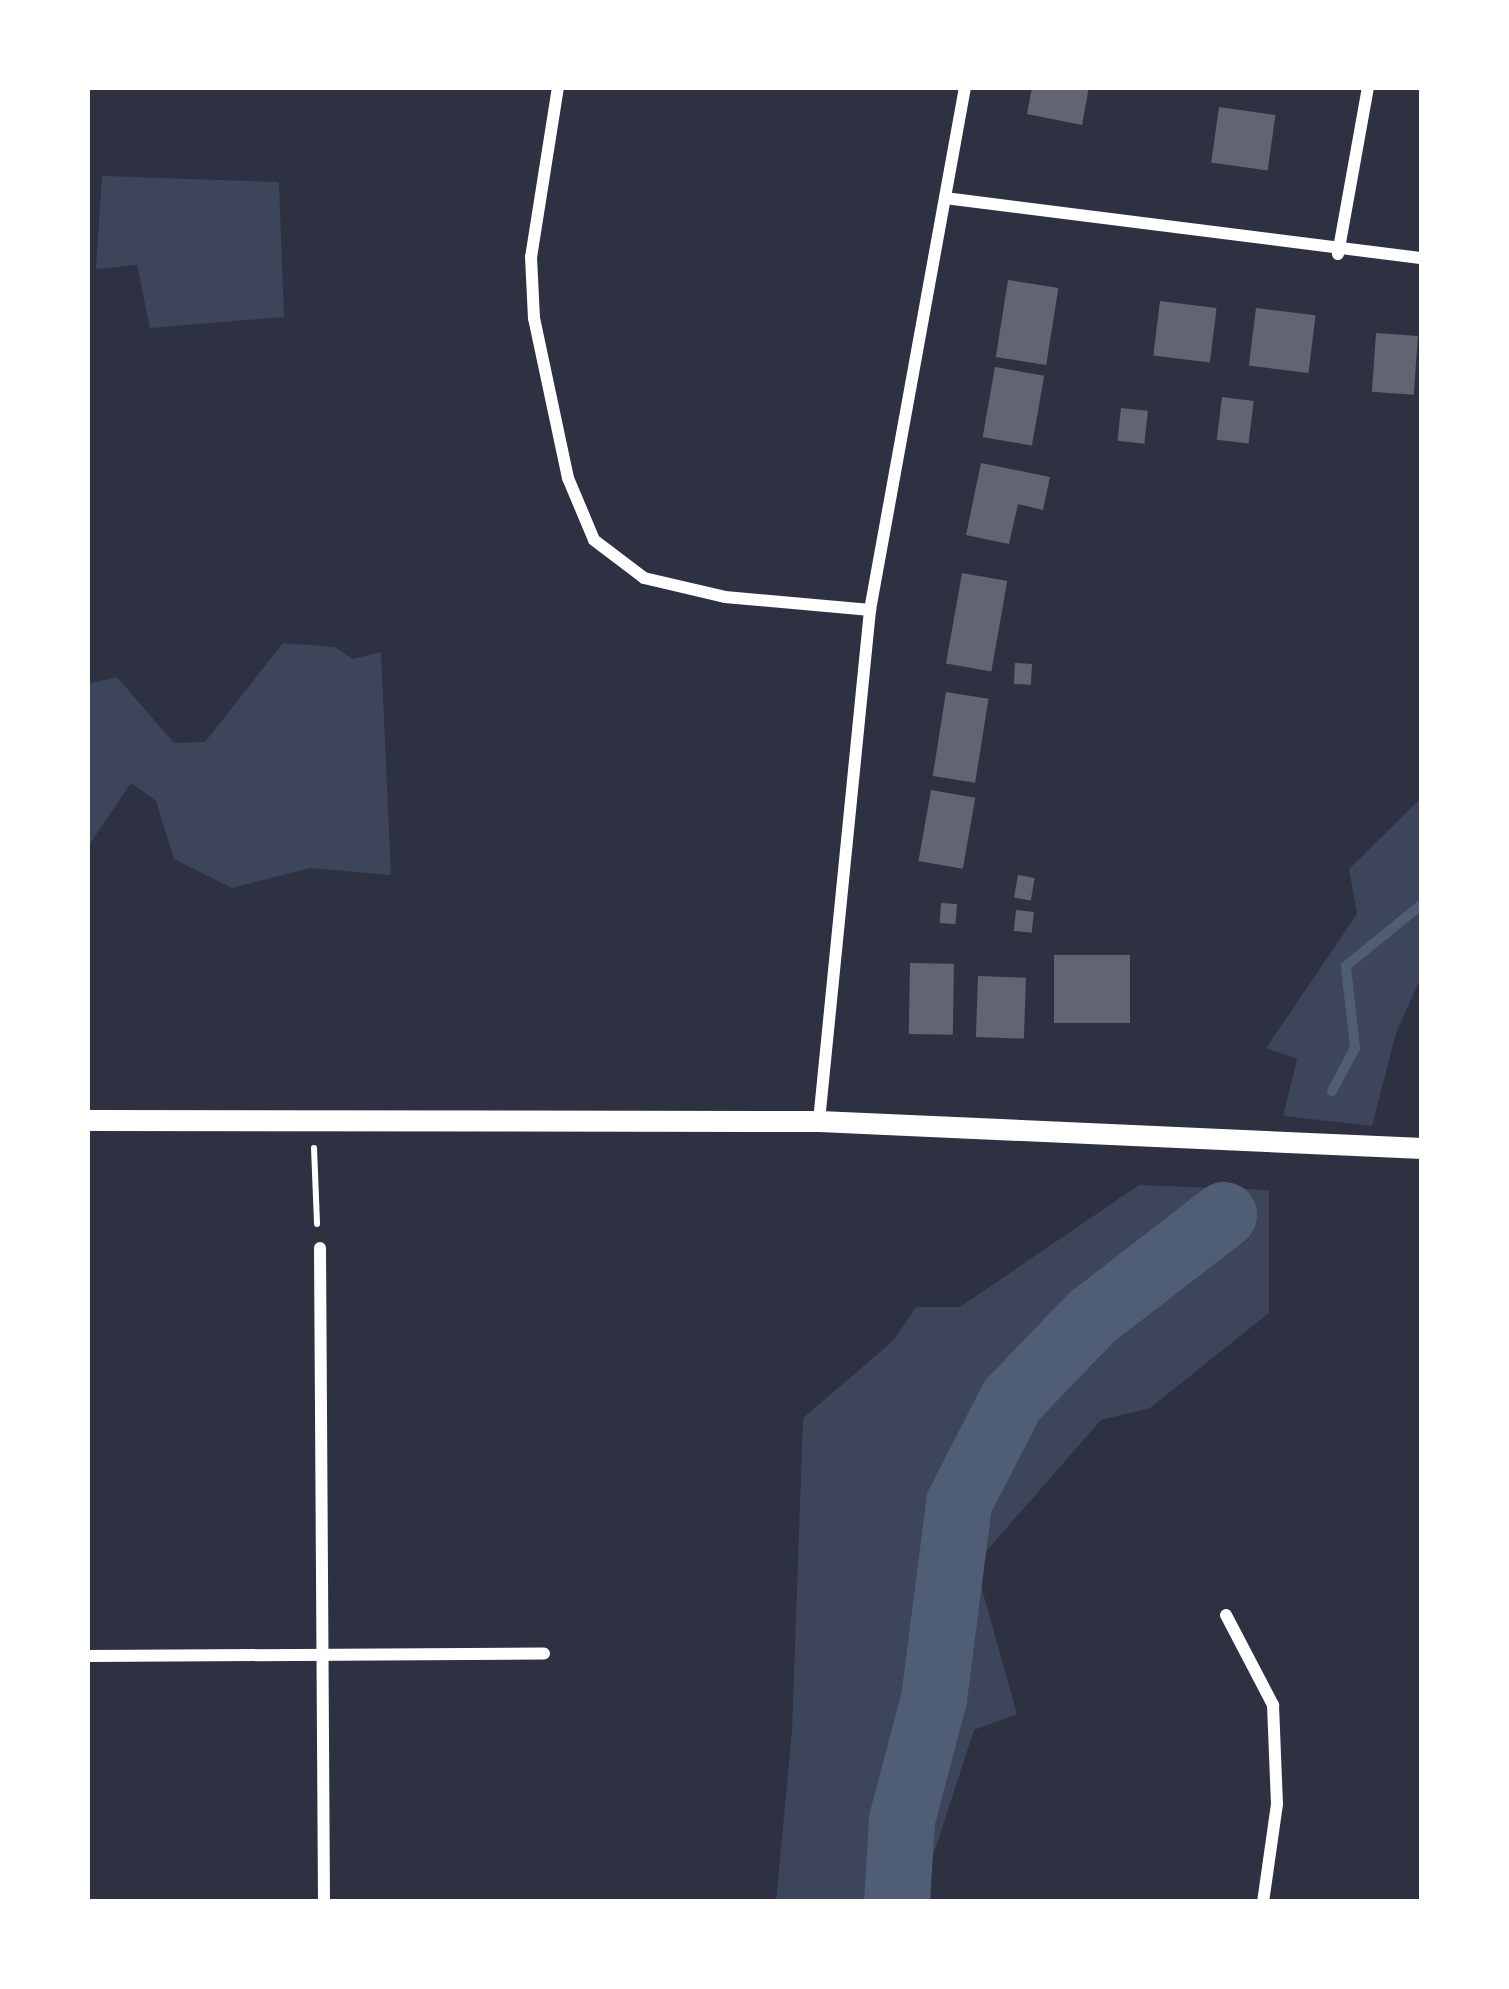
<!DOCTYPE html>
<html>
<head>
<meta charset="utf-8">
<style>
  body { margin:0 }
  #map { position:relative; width:1509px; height:1989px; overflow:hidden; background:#2d3142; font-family:Lato,sans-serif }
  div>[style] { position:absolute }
  .green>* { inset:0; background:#3c4559 }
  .stream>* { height:10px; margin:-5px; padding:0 5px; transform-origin:5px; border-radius:5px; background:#4f5d75 }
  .river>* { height:66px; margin:-33px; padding:0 33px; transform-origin:33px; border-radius:33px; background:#4f5d75 }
  .building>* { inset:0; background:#626471; transform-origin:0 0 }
  .path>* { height:6px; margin:-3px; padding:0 3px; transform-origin:3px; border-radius:3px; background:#fff }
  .minor>* { height:12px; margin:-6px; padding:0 6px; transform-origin:6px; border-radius:6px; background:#fff }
  .tertiary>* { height:21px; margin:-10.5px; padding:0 10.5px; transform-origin:10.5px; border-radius:10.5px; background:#fff }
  span { translate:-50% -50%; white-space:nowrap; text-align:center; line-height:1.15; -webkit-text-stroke:9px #fff; paint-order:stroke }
  .frame { position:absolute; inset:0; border:90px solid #fff; pointer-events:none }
</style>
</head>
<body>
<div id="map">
  <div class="green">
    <i style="clip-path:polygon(102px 176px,279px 182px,284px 317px,150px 328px,137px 265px,96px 269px)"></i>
    <i style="clip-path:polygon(283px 643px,335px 647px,353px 659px,381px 652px,391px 875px,310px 868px,232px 888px,174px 859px,156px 801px,131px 783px,87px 848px,87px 684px,117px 677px,174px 743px,205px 742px)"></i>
    <i style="clip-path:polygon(1422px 797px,1422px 975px,1396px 1033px,1372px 1126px,1283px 1116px,1297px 1059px,1266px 1048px,1357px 914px,1349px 869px)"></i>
    <i style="clip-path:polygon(1139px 1185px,1269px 1190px,1269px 1313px,1150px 1408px,1101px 1420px,975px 1564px,1017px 1714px,974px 1730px,918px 1902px,776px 1902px,792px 1730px,803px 1418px,894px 1340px,916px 1307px,960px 1307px)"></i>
  </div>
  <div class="stream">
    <i style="left:1332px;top:1091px;width:49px;rotate:-61.9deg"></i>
    <i style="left:1355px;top:1048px;width:82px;rotate:-96.3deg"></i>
    <i style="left:1346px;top:966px;width:98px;rotate:-39.2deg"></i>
  </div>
  <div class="river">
    <i style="left:897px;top:1902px;width:82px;rotate:-86.5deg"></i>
    <i style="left:902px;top:1820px;width:125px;rotate:-75.2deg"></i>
    <i style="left:934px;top:1699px;width:198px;rotate:-82.7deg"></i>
    <i style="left:959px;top:1503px;width:116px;rotate:-62.8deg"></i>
    <i style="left:1012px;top:1400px;width:115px;rotate:-46.1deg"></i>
    <i style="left:1092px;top:1317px;width:167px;rotate:-37.7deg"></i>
  </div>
  <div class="building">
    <i style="clip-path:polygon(1032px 87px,1089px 87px,1082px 125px,1027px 114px)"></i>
    <i style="left:1219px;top:107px;width:57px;height:56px;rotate:8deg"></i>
    <i style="left:1008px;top:280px;width:51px;height:78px;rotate:9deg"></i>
    <i style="left:1160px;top:301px;width:57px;height:55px;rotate:7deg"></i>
    <i style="left:1256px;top:308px;width:60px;height:58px;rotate:7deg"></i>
    <i style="left:1376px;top:333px;width:42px;height:59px;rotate:4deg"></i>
    <i style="left:995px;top:367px;width:50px;height:71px;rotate:10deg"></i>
    <i style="left:1222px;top:397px;width:32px;height:43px;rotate:7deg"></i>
    <i style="left:1121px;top:408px;width:27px;height:33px;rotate:6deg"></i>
    <i style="clip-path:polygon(981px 463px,1050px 477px,1043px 510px,1018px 504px,1009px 544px,966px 535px)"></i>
    <i style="left:962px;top:573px;width:46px;height:92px;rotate:10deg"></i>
    <i style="left:1015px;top:663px;width:17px;height:21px;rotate:3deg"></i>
    <i style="left:946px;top:692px;width:43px;height:85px;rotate:9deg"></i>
    <i style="left:931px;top:790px;width:45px;height:72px;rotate:10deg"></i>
    <i style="left:1018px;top:875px;width:17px;height:23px;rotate:10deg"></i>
    <i style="left:941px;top:903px;width:16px;height:20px;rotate:4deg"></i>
    <i style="left:1016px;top:910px;width:18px;height:21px;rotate:6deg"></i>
    <i style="left:1054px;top:955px;width:76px;height:68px"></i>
    <i style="left:910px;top:963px;width:44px;height:71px;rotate:1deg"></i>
    <i style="left:978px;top:976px;width:48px;height:61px;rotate:2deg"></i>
  </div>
  <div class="path">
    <i style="left:314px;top:1148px;width:76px;rotate:87.7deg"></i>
  </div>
  <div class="minor">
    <i style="left:558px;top:87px;width:172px;rotate:99deg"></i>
    <i style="left:531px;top:257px;width:61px;rotate:87.2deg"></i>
    <i style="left:534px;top:318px;width:164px;rotate:78deg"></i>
    <i style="left:568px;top:478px;width:67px;rotate:67.2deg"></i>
    <i style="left:594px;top:540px;width:63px;rotate:37.2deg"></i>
    <i style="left:644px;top:578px;width:83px;rotate:13.2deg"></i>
    <i style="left:725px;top:597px;width:146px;rotate:5.1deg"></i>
    <i style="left:945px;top:198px;width:481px;rotate:7.2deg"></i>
    <i style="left:1338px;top:254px;width:170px;rotate:-79.8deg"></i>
    <i style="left:819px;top:1121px;width:514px;rotate:-84.3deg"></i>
    <i style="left:870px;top:610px;width:532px;rotate:-79.7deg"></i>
    <i style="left:320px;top:1248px;width:654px;rotate:89.65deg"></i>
    <i style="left:1226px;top:1615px;width:102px;rotate:62.4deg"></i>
    <i style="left:1273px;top:1705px;width:99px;rotate:87.7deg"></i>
    <i style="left:1277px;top:1804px;width:99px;rotate:98.1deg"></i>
    <i style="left:87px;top:1656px;width:457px;rotate:-0.3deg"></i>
  </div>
  <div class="tertiary">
    <i style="left:87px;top:1120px;width:732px;rotate:0.08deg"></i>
    <i style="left:819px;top:1121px;width:604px;rotate:2.56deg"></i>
  </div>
  <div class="frame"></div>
</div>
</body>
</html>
